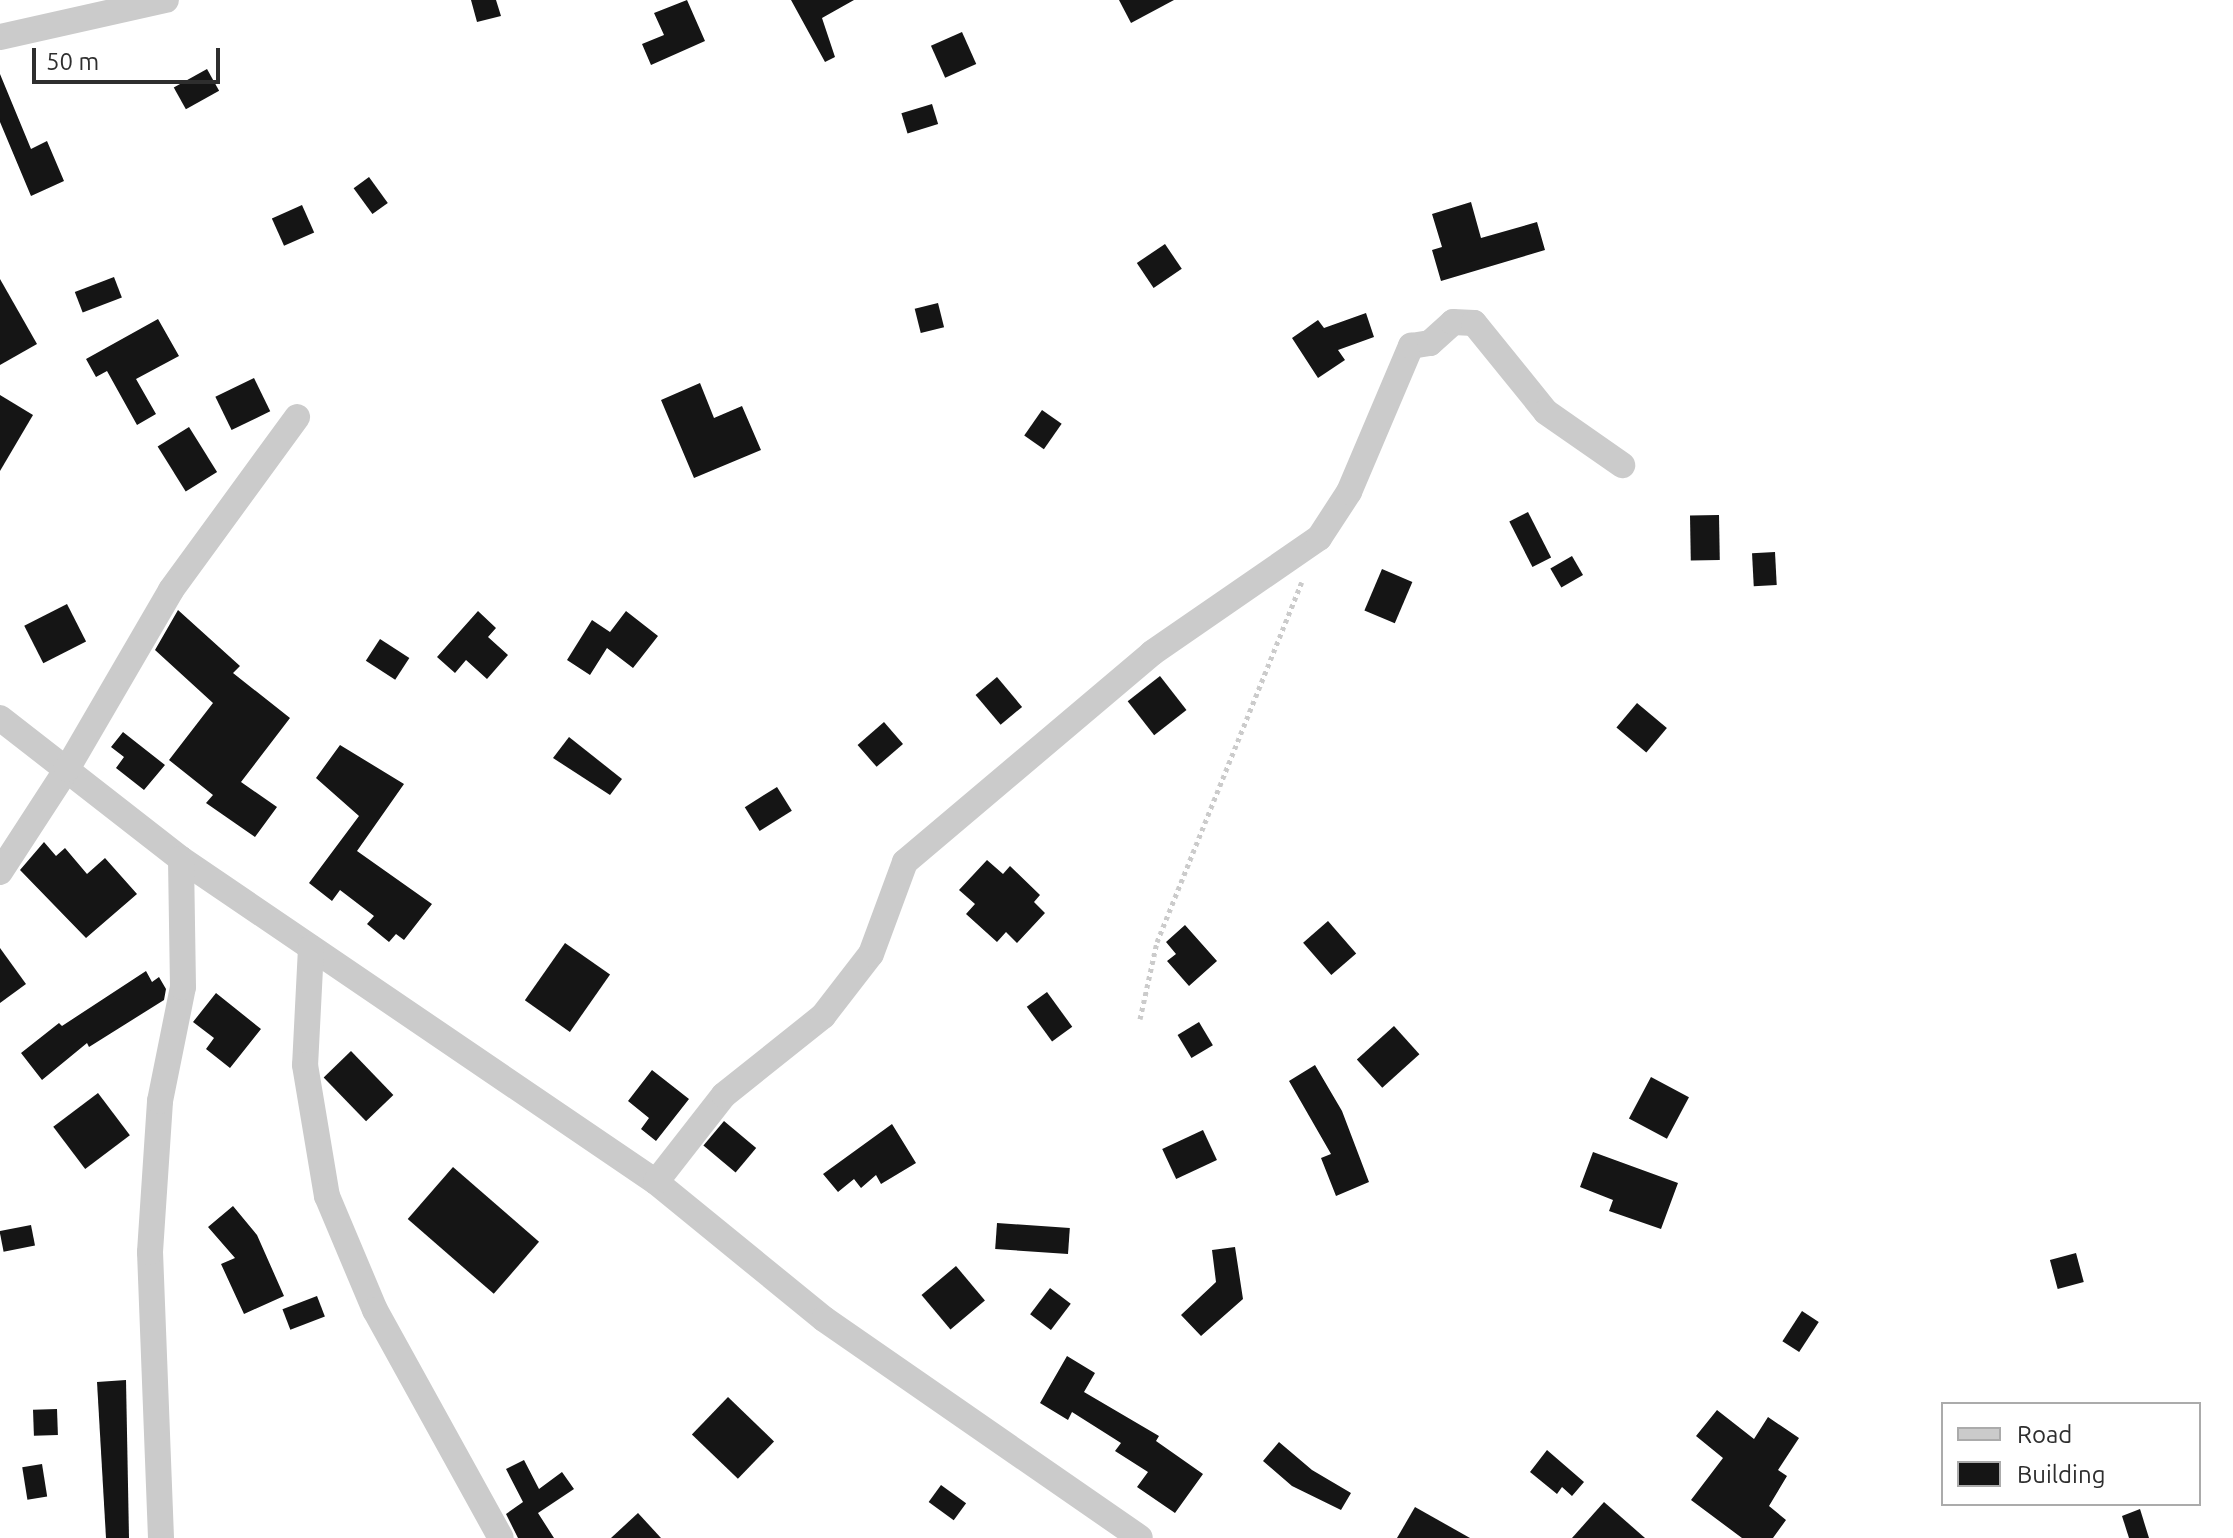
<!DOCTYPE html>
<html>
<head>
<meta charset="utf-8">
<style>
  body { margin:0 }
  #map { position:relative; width:2233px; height:1538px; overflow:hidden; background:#fff; font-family:Ubuntu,sans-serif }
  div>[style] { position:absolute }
  .building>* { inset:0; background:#151515; transform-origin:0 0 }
  .path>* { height:5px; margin-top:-2.5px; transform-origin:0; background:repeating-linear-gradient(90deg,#cbcbcb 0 4px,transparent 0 8px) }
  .minor>* { height:26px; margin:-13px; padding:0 13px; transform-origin:13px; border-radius:13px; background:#cbcbcb }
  span { translate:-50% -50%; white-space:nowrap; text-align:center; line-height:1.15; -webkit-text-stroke:8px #fff; paint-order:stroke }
  .legend { position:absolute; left:1941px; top:1402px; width:260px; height:104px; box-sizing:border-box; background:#fff; border:2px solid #ababab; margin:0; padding:10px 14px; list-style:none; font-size:24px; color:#2e2e2e }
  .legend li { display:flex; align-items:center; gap:16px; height:40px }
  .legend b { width:40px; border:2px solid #ababab }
  .scale { position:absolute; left:32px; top:48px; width:188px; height:36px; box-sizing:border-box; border:4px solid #2e2e2e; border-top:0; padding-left:10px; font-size:24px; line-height:28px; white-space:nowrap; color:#2e2e2e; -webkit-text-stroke:6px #fff; paint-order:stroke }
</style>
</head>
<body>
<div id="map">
  <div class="building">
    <i style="clip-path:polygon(471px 0,496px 0,501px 16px,477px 22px)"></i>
    <i style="clip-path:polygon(687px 0,705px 41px,651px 65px,642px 44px,664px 35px,654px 13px)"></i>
    <i style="clip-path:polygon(791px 0,854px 0,822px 18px,835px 57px,825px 62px)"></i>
    <i style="clip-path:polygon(1119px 0,1174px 0,1131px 23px)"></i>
    <i style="left:962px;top:32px;width:35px;height:34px;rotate:66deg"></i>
    <i style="left:207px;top:69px;width:25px;height:38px;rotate:61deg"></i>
    <i style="clip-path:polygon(0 74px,31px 149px,47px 141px,64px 181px,31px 196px,0 122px)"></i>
    <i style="left:932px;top:104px;width:21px;height:32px;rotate:73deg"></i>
    <i style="left:369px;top:177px;width:32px;height:19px;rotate:54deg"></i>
    <i style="clip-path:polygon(1471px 202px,1481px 238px,1537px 222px,1545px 250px,1441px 281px,1432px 250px,1442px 247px,1432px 214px)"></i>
    <i style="left:302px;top:205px;width:30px;height:33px;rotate:66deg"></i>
    <i style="left:1165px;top:244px;width:30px;height:34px;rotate:56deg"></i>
    <i style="left:114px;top:277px;width:22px;height:42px;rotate:69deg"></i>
    <i style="clip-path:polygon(0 279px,37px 344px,0 365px)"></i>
    <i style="left:938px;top:303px;width:25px;height:24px;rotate:76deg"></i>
    <i style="clip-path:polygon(1366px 313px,1374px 337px,1338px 350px,1345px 360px,1318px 378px,1292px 338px,1318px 320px,1324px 328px)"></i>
    <i style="clip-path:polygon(158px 319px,179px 356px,136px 379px,156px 414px,137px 425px,107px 371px,96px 377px,86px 359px)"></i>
    <i style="left:254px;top:378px;width:37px;height:43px;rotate:64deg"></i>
    <i style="clip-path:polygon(700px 383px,714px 418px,742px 406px,761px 450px,694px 478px,661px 400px)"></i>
    <i style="clip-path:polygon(0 395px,33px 415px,0 471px)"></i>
    <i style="left:1042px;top:410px;width:24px;height:31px;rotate:35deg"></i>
    <i style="left:189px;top:427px;width:53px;height:37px;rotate:58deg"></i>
    <i style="left:1528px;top:512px;width:51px;height:21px;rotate:63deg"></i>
    <i style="left:1719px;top:515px;width:45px;height:29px;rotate:89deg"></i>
    <i style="left:1775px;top:552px;width:33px;height:23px;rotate:87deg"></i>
    <i style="left:1572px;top:556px;width:22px;height:25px;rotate:60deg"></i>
    <i style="left:1382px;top:569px;width:33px;height:45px;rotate:23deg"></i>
    <i style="left:67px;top:604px;width:42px;height:48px;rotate:63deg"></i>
    <i style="clip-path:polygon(178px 610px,240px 666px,233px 673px,290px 718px,241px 782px,277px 807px,255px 837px,206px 803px,213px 795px,169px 760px,213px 703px,155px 650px)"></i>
    <i style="clip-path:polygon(478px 611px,496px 628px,488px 637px,508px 655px,487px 679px,466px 660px,455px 673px,437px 657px)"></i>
    <i style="clip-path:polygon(626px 611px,658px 636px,633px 668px,607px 648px,590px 675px,567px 660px,592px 620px,610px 632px)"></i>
    <i style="left:380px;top:639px;width:35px;height:26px;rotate:33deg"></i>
    <i style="left:1160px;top:676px;width:43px;height:41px;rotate:52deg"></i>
    <i style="left:997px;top:677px;width:39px;height:28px;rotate:50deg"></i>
    <i style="left:1637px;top:703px;width:39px;height:32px;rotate:40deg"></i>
    <i style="left:884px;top:722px;width:29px;height:35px;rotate:49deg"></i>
    <i style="clip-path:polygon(123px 732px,165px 765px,144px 790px,116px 768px,124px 757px,111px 747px)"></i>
    <i style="clip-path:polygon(569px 737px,622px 779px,610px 795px,553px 758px)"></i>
    <i style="clip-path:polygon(340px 745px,404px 784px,357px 851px,432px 904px,404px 940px,396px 934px,389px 942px,367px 924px,374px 916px,340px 890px,332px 901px,309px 883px,359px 816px,316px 778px)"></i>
    <i style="left:777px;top:787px;width:28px;height:38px;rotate:58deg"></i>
    <i style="clip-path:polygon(44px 842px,56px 856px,65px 848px,87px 874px,105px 858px,137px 894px,86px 938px,20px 870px)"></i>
    <i style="clip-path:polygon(987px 860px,1003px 874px,1010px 866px,1040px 895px,1034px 902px,1045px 913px,1017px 943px,1006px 932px,997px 942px,966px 914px,975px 904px,959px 890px)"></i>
    <i style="left:1328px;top:921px;width:43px;height:33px;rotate:49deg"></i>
    <i style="clip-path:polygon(1185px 925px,1217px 961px,1189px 986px,1167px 961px,1176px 954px,1166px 942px)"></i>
    <i style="left:565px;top:943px;width:55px;height:70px;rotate:35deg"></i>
    <i style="clip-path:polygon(0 948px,26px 984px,0 1003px)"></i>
    <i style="clip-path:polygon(146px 971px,152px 982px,159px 977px,166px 989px,164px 1000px,89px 1047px,87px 1043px,42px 1080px,21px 1053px,59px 1023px,62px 1026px)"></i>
    <i style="left:1047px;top:992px;width:43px;height:25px;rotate:54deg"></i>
    <i style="clip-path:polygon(216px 993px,261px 1029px,230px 1068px,206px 1049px,214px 1038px,193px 1022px)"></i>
    <i style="left:1199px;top:1022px;width:27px;height:25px;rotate:59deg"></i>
    <i style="left:1394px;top:1026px;width:38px;height:50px;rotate:48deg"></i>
    <i style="left:351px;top:1051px;width:61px;height:38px;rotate:46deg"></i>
    <i style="clip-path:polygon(1315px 1065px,1342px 1111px,1369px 1182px,1336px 1196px,1321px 1158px,1331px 1154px,1289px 1081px)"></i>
    <i style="clip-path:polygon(652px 1070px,689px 1099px,656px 1141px,641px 1129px,649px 1118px,628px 1101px)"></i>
    <i style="left:1651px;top:1077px;width:43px;height:47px;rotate:28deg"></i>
    <i style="left:98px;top:1093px;width:53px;height:56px;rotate:53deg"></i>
    <i style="left:724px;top:1121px;width:42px;height:32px;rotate:40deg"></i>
    <i style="clip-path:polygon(892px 1124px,916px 1163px,881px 1184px,876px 1175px,861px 1188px,854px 1179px,838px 1192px,823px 1174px)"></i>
    <i style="left:1203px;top:1130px;width:33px;height:45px;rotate:65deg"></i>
    <i style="clip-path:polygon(1593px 1152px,1678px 1183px,1661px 1229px,1609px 1211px,1613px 1200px,1580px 1187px)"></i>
    <i style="left:453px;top:1167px;width:114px;height:69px;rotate:41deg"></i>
    <i style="clip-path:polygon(233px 1206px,257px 1235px,284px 1296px,244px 1314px,221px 1264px,235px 1258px,208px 1227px)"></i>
    <i style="left:997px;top:1223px;width:73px;height:26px;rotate:4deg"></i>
    <i style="left:31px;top:1225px;width:21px;height:32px;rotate:79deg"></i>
    <i style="clip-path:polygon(1235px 1247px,1243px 1299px,1201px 1336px,1181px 1315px,1216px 1282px,1212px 1250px)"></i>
    <i style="left:2076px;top:1253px;width:30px;height:27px;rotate:75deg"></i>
    <i style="left:956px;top:1266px;width:45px;height:45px;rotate:50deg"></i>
    <i style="left:1050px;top:1288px;width:26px;height:33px;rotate:37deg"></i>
    <i style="left:317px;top:1296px;width:22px;height:37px;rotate:69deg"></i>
    <i style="left:1802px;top:1311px;width:20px;height:36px;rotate:33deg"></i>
    <i style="clip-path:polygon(1067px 1356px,1095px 1373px,1084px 1392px,1159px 1436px,1156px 1441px,1203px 1474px,1175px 1513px,1137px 1487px,1148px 1472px,1115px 1451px,1121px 1443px,1072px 1412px,1068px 1420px,1040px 1403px)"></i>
    <i style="clip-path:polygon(126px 1380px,129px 1538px,106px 1538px,97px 1382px)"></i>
    <i style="left:728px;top:1397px;width:64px;height:52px;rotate:44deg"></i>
    <i style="left:57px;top:1409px;width:26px;height:24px;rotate:88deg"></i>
    <i style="clip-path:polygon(1717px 1410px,1754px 1439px,1768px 1417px,1799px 1438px,1778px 1470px,1787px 1476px,1769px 1506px,1786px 1520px,1773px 1538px,1742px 1538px,1691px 1500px,1723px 1458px,1696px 1436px)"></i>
    <i style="clip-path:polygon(1279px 1442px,1312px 1470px,1351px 1493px,1341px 1510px,1292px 1486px,1263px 1461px)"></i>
    <i style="clip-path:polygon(1547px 1450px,1584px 1482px,1572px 1496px,1562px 1487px,1557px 1494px,1530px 1472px)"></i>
    <i style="clip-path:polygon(524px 1460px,539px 1489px,562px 1472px,574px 1489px,538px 1513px,554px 1538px,518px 1538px,506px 1514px,523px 1502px,506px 1469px)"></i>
    <i style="left:42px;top:1464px;width:33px;height:20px;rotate:81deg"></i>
    <i style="left:941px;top:1485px;width:31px;height:21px;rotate:36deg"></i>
    <i style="clip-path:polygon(1604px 1502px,1645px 1538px,1572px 1538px)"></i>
    <i style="clip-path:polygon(1415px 1507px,1470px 1538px,1397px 1538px)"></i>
    <i style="clip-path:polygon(2140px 1509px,2149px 1538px,2129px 1538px,2122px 1516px)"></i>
    <i style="clip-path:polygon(638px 1513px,661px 1538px,611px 1538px)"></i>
  </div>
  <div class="path">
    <i style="left:1140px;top:1019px;width:79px;rotate:-77.6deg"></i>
    <i style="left:1157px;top:942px;width:388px;rotate:-68.1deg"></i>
  </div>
  <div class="minor">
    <i style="left:0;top:37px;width:170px;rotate:-12.6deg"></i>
    <i style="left:0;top:718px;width:229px;rotate:37.9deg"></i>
    <i style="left:181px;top:859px;width:574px;rotate:34.22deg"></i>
    <i style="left:656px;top:1182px;width:217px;rotate:39.2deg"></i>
    <i style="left:824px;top:1319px;width:384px;rotate:34.7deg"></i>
    <i style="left:0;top:872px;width:123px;rotate:-57deg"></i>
    <i style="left:67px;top:769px;width:207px;rotate:-59.8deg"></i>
    <i style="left:171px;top:590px;width:214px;rotate:-53.9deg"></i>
    <i style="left:311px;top:948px;width:117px;rotate:92.9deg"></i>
    <i style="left:305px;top:1065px;width:133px;rotate:80.5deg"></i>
    <i style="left:327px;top:1196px;width:124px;rotate:67.2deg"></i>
    <i style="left:375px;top:1310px;width:260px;rotate:61.1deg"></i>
    <i style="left:656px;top:1182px;width:110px;rotate:-52deg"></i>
    <i style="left:724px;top:1095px;width:127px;rotate:-38.6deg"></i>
    <i style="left:823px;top:1016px;width:78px;rotate:-52.3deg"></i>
    <i style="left:871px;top:954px;width:98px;rotate:-69.7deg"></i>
    <i style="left:905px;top:862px;width:324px;rotate:-40.2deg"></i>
    <i style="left:1152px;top:653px;width:203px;rotate:-34.6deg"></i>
    <i style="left:1319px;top:538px;width:55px;rotate:-56.9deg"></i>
    <i style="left:1349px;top:492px;width:159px;rotate:-67deg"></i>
    <i style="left:1411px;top:346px;width:19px;rotate:-9deg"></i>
    <i style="left:1430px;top:343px;width:31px;rotate:-42deg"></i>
    <i style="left:1453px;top:322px;width:21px;rotate:3deg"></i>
    <i style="left:1474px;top:323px;width:114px;rotate:51deg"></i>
    <i style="left:1546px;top:412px;width:93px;rotate:34.9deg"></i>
    <i style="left:161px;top:1538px;width:286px;rotate:-92.2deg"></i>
    <i style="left:150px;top:1252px;width:151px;rotate:-86.2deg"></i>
    <i style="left:160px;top:1101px;width:116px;rotate:-78.6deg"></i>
    <i style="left:183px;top:987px;width:128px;rotate:-90.9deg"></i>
  </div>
  <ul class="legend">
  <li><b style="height:10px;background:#cbcbcb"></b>Road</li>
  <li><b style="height:22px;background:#151515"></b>Building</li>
  </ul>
  <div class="scale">50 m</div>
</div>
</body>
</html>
